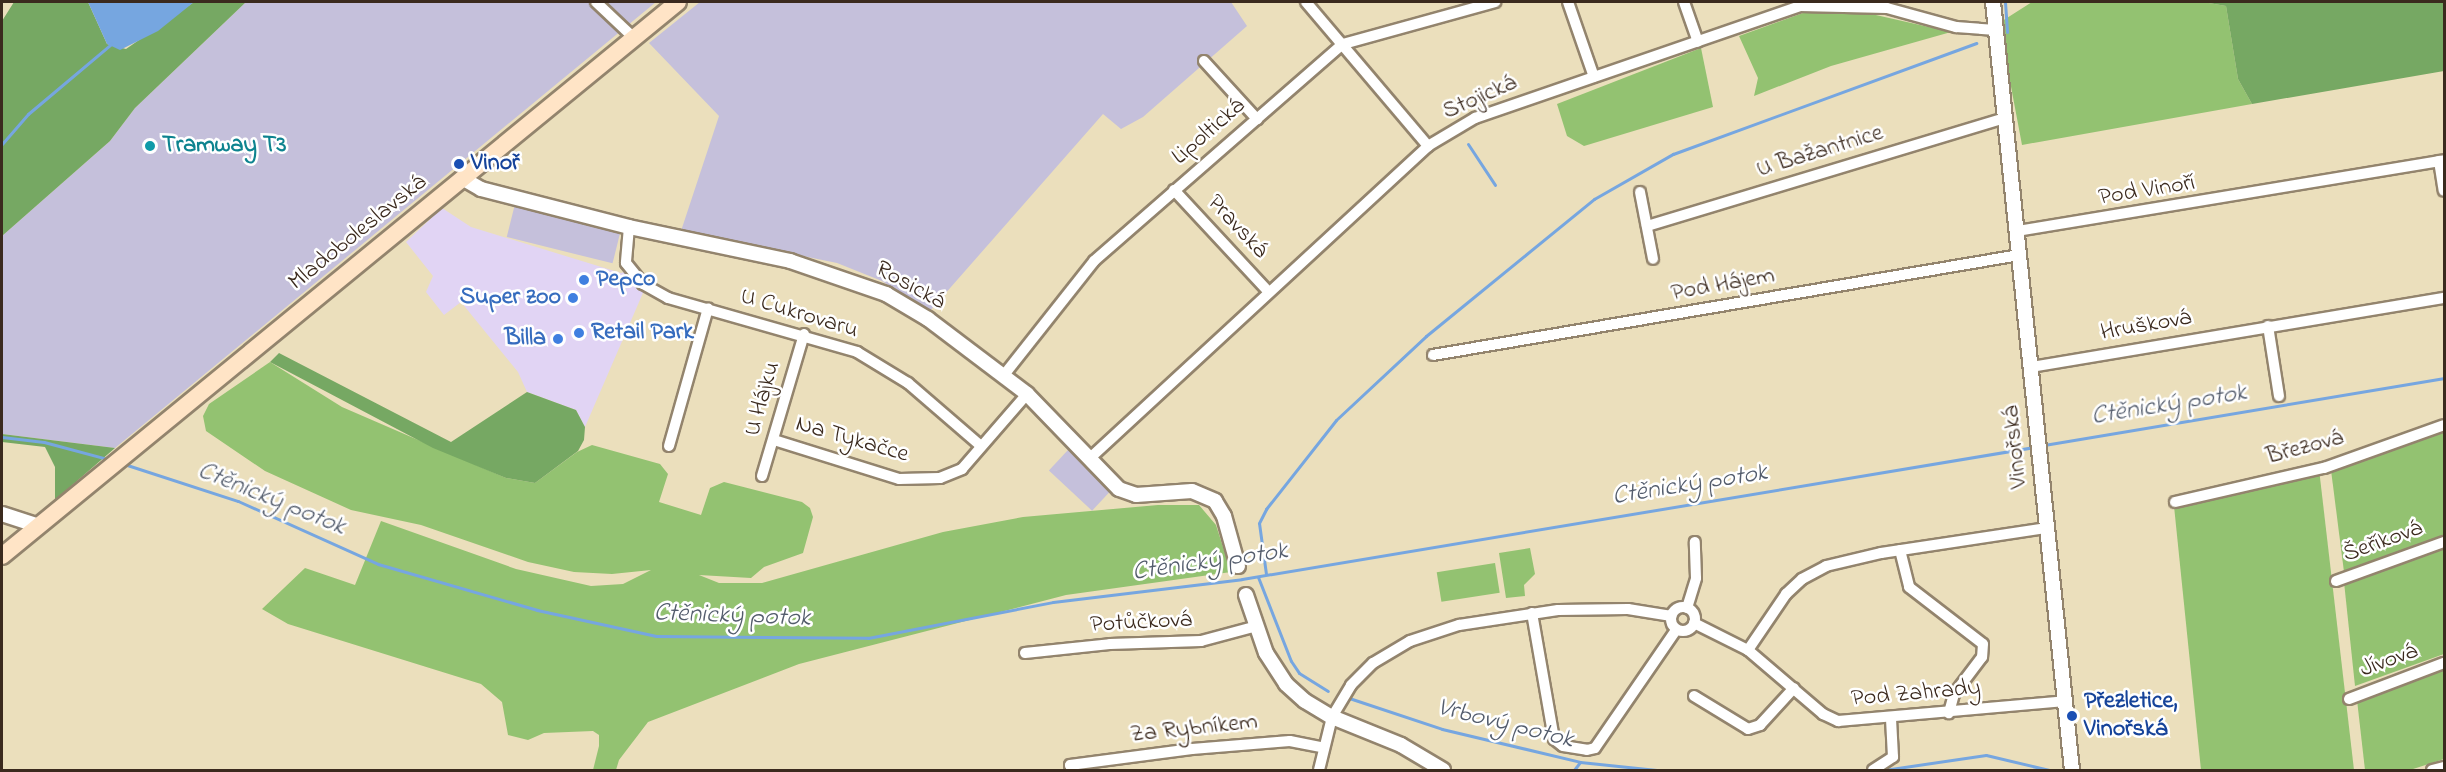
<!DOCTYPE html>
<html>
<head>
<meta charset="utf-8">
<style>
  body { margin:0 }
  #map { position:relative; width:2446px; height:772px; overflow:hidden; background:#ebdfbc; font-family:"Indie Flower",sans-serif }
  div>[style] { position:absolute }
  .built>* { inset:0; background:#e1d4f4 }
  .industrial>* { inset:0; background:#c5c0db; transform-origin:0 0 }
  .green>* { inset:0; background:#93c271; transform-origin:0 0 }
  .forest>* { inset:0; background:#76a863 }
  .water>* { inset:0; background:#76a6e0 }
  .stream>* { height:3px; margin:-1.5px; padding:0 1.5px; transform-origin:1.5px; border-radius:1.5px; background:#76a6e0 }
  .roads { filter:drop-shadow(2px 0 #93846d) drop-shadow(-2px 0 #93846d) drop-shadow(0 2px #93846d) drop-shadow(0 -2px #93846d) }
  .minor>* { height:10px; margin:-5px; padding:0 5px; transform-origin:5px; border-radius:5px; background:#fff }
  .minor>.ring { margin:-5px; padding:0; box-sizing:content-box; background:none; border:10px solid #fff; border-radius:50% }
  .tertiary>* { height:14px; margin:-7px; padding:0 7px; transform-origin:7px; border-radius:7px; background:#fff }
  .secondary>* { height:16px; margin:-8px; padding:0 8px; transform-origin:8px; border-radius:8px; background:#ffe4c6 }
  .dots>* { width:16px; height:16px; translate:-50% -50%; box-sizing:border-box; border:3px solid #fff; border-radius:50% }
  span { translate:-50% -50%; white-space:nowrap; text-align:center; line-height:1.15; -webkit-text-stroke:5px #fff; paint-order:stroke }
  .street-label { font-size:24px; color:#3b2a1e }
  .culture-label { font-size:24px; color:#0d838f; font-weight:700 }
  .left { translate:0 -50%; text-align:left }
  .transit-label { font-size:24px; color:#164399; font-weight:700 }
  .shop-label { font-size:24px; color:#366cbe; font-weight:700 }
  .right { translate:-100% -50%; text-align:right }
  .water-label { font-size:26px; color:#535c6c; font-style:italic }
  .frame { position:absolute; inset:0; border:3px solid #3b2a1e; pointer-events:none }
</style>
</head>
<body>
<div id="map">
  <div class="built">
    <i style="clip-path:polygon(442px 208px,471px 227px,621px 273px,636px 268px,649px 279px,585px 427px,576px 410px,527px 392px,518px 372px,461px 302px,444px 315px,426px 292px,433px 276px,406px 242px)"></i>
  </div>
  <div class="industrial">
    <i style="clip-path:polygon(246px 2px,656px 2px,115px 448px,2px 434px,2px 236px,110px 141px,135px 108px)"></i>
    <i style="clip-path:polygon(700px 2px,1231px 2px,1247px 26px,1143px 117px,1121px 129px,1103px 114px,929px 312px,882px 281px,837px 263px,681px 231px,719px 116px,649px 43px)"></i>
    <i style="left:515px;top:204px;width:109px;height:34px;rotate:14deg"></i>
    <i style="left:1068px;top:450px;width:59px;height:28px;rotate:43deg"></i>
  </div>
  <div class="green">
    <i style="clip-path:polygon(2032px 2px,2203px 2px,2226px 6px,2238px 79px,2252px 104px,2022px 145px,1999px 23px)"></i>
    <i style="clip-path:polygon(1803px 13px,1867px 13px,1951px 32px,1831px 66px,1754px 96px,1758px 78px,1739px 36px)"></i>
    <i style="clip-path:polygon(1701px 48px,1713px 107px,1584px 146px,1567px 136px,1557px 104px)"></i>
    <i style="clip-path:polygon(270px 362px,342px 407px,506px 478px,535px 483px,577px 452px,592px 445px,660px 464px,668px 474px,659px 502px,701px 515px,710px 488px,724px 482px,802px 502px,810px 508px,813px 517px,803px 553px,764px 567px,751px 578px,699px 575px,719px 583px,762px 583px,943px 532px,1023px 517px,1158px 505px,1199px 505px,1216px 525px,1231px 572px,1066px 595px,799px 664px,648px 722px,619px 760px,616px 770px,593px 770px,599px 746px,599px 735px,593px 731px,544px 733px,528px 740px,508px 735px,502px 702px,481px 684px,288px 624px,262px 609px,305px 568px,355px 585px,381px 521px,516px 569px,591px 586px,623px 584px,651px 570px,612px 574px,574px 572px,528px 562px,421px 525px,351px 510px,265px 471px,206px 431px,203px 416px,209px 404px)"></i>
    <i style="clip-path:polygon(2444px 430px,2444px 536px,2344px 572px,2331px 470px)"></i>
    <i style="clip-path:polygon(2319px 469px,2354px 770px,2201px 770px,2174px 506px)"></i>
    <i style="clip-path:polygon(2444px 546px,2444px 654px,2355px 686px,2344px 582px)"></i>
    <i style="clip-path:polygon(1530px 548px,1535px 574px,1524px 585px,1525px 596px,1506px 598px,1499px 553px)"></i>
    <i style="left:1495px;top:563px;width:30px;height:59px;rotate:81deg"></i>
    <i style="clip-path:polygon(2444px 669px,2444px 759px,2410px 770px,2365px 770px,2357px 700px)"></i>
  </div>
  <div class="forest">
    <i style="clip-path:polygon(14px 2px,88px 2px,107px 44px,126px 49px,194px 2px,246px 2px,135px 108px,110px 141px,2px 236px,2px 21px)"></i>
    <i style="clip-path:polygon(2203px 2px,2444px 2px,2444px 71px,2252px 104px,2238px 79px,2226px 6px)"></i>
    <i style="clip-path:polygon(279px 353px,451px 442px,527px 392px,576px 410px,585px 427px,584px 440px,578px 451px,535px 483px,506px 478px,433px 448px,270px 362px)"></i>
    <i style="clip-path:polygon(2px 434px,115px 448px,55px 500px,55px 467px,45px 447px,2px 442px)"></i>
  </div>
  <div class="water">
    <i style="clip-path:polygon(88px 2px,194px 2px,158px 31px,120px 50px,107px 44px)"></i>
  </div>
  <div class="stream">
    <i style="left:2005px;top:2px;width:30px;rotate:86deg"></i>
    <i style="left:2px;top:144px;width:40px;rotate:-49deg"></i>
    <i style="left:28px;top:114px;width:109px;rotate:-40.1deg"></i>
    <i style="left:1468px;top:144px;width:49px;rotate:56.6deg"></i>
    <i style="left:2px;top:437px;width:42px;rotate:6.8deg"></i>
    <i style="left:44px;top:442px;width:69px;rotate:15deg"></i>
    <i style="left:2044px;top:445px;width:406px;rotate:-9.5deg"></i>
    <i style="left:124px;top:464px;width:120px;rotate:18deg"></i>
    <i style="left:238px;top:501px;width:154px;rotate:24.2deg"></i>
    <i style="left:378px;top:564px;width:166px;rotate:16.1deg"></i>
    <i style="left:537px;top:610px;width:122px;rotate:12.3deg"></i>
    <i style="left:656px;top:636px;width:212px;rotate:0.5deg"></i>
    <i style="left:868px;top:638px;width:188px;rotate:-11deg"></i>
    <i style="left:1053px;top:602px;width:190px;rotate:-6.9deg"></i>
    <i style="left:1242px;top:579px;width:803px;rotate:-9.46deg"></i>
    <i style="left:1266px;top:574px;width:51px;rotate:-97.8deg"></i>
    <i style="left:1259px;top:523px;width:16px;rotate:-63deg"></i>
    <i style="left:1266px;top:509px;width:113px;rotate:-51.8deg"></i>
    <i style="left:1336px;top:420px;width:123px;rotate:-43deg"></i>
    <i style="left:1426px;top:336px;width:217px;rotate:-39.2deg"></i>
    <i style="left:1594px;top:199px;width:91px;rotate:-29.7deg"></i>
    <i style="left:1673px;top:154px;width:323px;rotate:-20.1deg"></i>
    <i style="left:1258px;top:577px;width:90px;rotate:68.6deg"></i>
    <i style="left:1291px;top:661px;width:14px;rotate:56deg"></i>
    <i style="left:1299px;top:673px;width:34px;rotate:32deg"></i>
    <i style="left:1349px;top:698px;width:98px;rotate:18.4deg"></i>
    <i style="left:1442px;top:729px;width:142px;rotate:13.4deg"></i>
    <i style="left:1580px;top:762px;width:77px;rotate:5.9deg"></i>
    <i style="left:1574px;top:770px;width:10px;rotate:-53deg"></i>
    <i style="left:1884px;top:770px;width:103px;rotate:-8.4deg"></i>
    <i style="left:1986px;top:755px;width:65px;rotate:13.4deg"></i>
  </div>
  <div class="roads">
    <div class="minor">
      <i style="left:596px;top:2px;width:52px;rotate:43.5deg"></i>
      <i style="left:1306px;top:2px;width:189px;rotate:49.7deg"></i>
      <i style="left:1568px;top:2px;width:79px;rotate:70.9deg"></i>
      <i style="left:1684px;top:2px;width:42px;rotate:70.7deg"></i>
      <i style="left:1204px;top:61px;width:79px;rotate:47.6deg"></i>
      <i style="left:2439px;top:161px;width:30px;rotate:81deg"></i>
      <i style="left:1174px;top:190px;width:138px;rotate:47.1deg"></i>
      <i style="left:1640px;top:192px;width:68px;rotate:79deg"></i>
      <i style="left:1647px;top:226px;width:374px;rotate:-16.8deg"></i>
      <i style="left:629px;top:227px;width:36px;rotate:95deg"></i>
      <i style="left:626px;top:263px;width:27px;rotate:51deg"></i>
      <i style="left:643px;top:284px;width:29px;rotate:29deg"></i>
      <i style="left:668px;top:298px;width:197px;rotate:15.9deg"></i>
      <i style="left:857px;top:352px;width:60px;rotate:31.3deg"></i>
      <i style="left:908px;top:383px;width:96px;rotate:40.8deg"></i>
      <i style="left:2017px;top:231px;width:433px;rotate:-9.4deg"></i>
      <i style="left:2268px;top:326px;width:71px;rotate:81.1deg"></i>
      <i style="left:1433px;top:355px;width:594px;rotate:-9.68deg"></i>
      <i style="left:2031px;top:367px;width:419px;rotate:-9.5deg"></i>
      <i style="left:1004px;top:375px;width:145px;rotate:-51.7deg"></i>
      <i style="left:1094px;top:261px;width:330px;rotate:-41.1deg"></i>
      <i style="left:1343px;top:44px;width:158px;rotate:-15.4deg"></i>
      <i style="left:774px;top:440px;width:131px;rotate:17.3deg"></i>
      <i style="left:899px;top:479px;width:41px;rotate:-1.4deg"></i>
      <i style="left:940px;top:478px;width:24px;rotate:-22deg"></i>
      <i style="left:962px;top:469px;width:99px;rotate:-49.1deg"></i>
      <i style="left:669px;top:446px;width:143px;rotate:-74.2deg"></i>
      <i style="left:1089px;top:459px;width:461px;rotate:-42.7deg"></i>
      <i style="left:1428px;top:146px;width:55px;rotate:-30.8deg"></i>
      <i style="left:1475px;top:118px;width:344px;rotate:-19deg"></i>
      <i style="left:1800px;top:6px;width:87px;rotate:1.3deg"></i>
      <i style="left:1887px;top:8px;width:72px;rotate:15.4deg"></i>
      <i style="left:1956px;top:27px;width:40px;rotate:4.3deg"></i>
      <i style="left:762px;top:476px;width:148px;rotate:-73.5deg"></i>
      <i style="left:2175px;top:502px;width:153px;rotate:-12.9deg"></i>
      <i style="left:2324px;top:468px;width:127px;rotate:-19.7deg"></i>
      <i style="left:1900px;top:550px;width:38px;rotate:76deg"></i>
      <i style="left:1909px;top:587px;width:93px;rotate:37.6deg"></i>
      <i style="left:1983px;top:644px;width:13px;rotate:94deg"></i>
      <i style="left:1982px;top:657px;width:46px;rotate:127.1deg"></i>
      <i style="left:1954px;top:694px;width:20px;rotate:105deg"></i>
      <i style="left:2336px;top:581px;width:115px;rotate:-19.9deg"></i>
      <i class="ring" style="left:1671px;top:607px;width:14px;height:14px"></i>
      <i style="left:1687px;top:608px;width:31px;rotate:-73deg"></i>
      <i style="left:1696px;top:578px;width:36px;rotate:-92deg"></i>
      <i style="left:1532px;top:613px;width:128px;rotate:80.1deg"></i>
      <i style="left:1554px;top:739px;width:11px;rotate:38deg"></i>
      <i style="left:1563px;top:746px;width:24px;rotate:9deg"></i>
      <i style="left:1587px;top:750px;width:8px;rotate:-14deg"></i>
      <i style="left:1595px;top:748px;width:143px;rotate:-55.5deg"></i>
      <i style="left:1694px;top:623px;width:60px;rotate:26.6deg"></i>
      <i style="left:1748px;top:650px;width:99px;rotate:40.5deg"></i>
      <i style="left:1823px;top:714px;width:17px;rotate:25deg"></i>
      <i style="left:1838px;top:721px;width:228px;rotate:-5deg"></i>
      <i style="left:1748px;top:650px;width:68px;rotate:-55.8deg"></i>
      <i style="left:1786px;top:594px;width:22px;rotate:-43deg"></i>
      <i style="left:1802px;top:579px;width:27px;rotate:-28deg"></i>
      <i style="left:1826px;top:566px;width:57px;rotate:-13.3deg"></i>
      <i style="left:1881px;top:553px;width:168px;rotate:-8.6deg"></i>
      <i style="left:1025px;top:653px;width:85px;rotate:-6deg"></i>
      <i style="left:1110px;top:644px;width:91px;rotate:-1.9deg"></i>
      <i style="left:1201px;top:641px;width:58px;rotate:-15deg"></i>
      <i style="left:1694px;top:696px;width:63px;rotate:31.4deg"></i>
      <i style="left:1748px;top:729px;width:13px;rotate:-18deg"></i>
      <i style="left:1760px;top:725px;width:50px;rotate:-47.4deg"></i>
      <i style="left:2349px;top:699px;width:102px;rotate:-20.8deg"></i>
      <i style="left:1072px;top:770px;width:5px;rotate:-112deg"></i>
      <i style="left:1070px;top:765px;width:123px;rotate:-7.5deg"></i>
      <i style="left:1192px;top:749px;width:98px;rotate:-4.7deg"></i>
      <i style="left:1290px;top:741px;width:33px;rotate:11deg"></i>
      <i style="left:1319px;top:770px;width:55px;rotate:-76.2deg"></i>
      <i style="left:1332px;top:717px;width:37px;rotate:-59deg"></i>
      <i style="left:1351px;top:685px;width:31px;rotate:-45deg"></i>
      <i style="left:1373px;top:663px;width:43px;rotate:-30.7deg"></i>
      <i style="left:1410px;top:641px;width:52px;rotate:-18.1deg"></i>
      <i style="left:1459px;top:625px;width:100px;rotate:-8.6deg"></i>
      <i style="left:1558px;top:610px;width:70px;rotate:-0.8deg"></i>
      <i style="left:1628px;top:609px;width:44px;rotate:9.2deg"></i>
      <i style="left:1873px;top:770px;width:24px;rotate:-33deg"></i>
      <i style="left:1893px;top:757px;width:38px;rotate:-93deg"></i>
      <i style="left:2432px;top:770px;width:12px;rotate:-14deg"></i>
    </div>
    <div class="tertiary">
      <i style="left:1993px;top:2px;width:772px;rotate:84.13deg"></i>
      <i style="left:462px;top:178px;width:22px;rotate:30deg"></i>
      <i style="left:481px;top:189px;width:153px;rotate:14.4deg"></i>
      <i style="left:629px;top:227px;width:165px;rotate:11.9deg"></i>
      <i style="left:790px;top:261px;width:102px;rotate:19deg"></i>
      <i style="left:886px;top:294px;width:49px;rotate:30.8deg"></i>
      <i style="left:928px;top:319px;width:124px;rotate:37.1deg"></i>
      <i style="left:1027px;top:394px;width:132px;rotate:45.9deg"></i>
      <i style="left:1119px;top:489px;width:18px;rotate:19deg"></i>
      <i style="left:1136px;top:495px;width:56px;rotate:-4.1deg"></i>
      <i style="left:1192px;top:491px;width:25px;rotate:23deg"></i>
      <i style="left:1215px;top:501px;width:17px;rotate:59deg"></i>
      <i style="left:1224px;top:516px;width:52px;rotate:74.4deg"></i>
      <i style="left:2px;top:514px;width:38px;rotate:18deg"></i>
      <i style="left:1246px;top:595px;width:61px;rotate:71deg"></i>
      <i style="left:1266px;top:653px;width:37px;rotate:57deg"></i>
      <i style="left:1286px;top:684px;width:25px;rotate:42deg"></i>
      <i style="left:1305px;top:701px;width:31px;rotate:31deg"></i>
      <i style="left:1332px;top:717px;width:74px;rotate:22.1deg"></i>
      <i style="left:1401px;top:745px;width:49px;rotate:30.8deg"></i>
    </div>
    <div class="secondary">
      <i style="left:2px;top:556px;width:874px;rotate:-39.34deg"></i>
    </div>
  </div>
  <div class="dots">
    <i style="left:150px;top:146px;background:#0f9aa8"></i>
    <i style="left:459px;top:164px;background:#1a4fb4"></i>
    <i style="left:584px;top:280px;background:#3f7fe0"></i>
    <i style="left:573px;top:298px;background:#3f7fe0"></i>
    <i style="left:579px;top:333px;background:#3f7fe0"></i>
    <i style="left:558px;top:339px;background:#3f7fe0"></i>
    <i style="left:2072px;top:716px;background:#1a4fb4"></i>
  </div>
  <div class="street-label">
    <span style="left:1480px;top:98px;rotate:-24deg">Stojická</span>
    <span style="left:1209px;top:132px;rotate:-41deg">Lipoltická</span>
    <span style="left:1820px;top:152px;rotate:-17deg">U Bažantnice</span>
    <span style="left:2147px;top:191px;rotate:-9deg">Pod Vinoří</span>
    <span style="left:1237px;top:227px;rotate:47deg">Pravská</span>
    <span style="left:358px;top:233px;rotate:-39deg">Mladoboleslavská</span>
    <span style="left:1723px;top:285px;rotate:-10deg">Pod Hájem</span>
    <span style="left:910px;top:286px;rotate:29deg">Rosická</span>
    <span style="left:799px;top:314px;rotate:17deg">U Cukrovaru</span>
    <span style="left:2146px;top:326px;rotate:-10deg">Hrušková</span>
    <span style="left:763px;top:399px;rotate:-74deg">U Hájku</span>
    <span style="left:852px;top:440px;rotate:16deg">Na Tykačce</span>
    <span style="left:2016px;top:447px;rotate:-96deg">Vinořská</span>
    <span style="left:2305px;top:448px;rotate:-15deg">Březová</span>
    <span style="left:2383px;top:542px;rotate:-20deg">Šeříková</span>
    <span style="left:1141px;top:623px;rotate:-3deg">Potůčková</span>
    <span style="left:2389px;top:661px;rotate:-20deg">Jívová</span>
    <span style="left:1916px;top:694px;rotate:-5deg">Pod Zahrady</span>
    <span style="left:1194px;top:729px;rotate:-6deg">Za Rybníkem</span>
  </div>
  <div class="culture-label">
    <span class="left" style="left:162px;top:146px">Tramway T3</span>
  </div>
  <div class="transit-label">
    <span class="left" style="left:471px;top:164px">Vinoř</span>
    <span class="left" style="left:2084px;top:716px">Přezletice,<br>Vinořská</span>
  </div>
  <div class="shop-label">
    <span class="left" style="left:596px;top:280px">Pepco</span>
    <span class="right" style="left:561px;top:298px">Super zoo</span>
    <span class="left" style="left:591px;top:333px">Retail Park</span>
    <span class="right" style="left:546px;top:339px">Billa</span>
  </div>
  <div class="water-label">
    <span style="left:2169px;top:406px;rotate:-9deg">Ctěnický potok</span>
    <span style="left:1690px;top:486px;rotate:-9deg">Ctěnický potok</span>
    <span style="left:271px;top:500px;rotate:22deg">Ctěnický potok</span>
    <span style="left:1210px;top:563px;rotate:-8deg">Ctěnický potok</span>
    <span style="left:732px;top:617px;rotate:2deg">Ctěnický potok</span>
    <span style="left:1505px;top:725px;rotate:14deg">Vrbový potok</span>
  </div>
  <div class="frame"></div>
</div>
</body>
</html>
